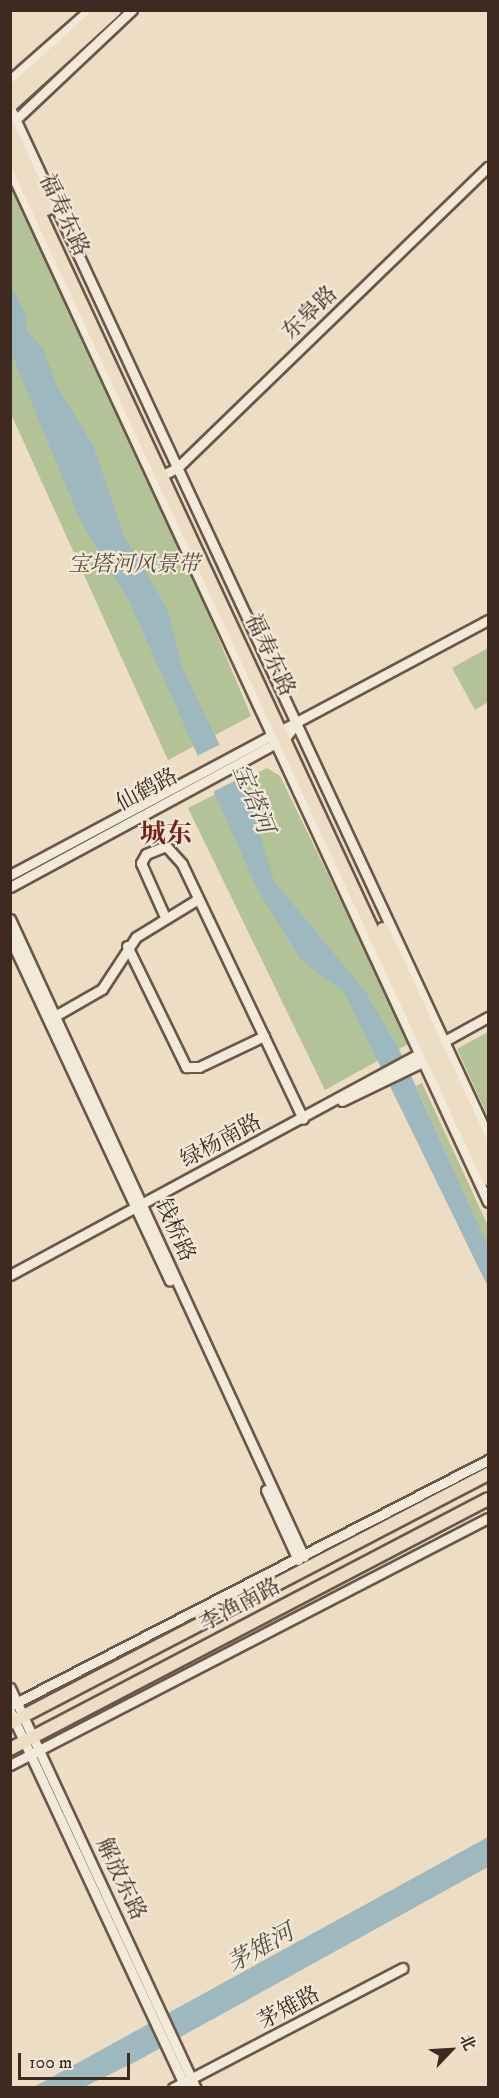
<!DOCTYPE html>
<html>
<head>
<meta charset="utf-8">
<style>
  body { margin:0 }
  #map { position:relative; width:499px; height:2098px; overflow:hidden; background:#ecddc4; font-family:"IM FELL DW Pica","Noto Serif SC",serif }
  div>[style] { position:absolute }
  .green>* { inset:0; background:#b4c297 }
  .water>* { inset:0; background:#9db9bf }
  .pier>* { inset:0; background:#ecddc4; transform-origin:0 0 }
  .roads { filter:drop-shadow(2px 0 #6a574a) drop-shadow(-2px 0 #6a574a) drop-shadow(0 2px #6a574a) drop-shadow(0 -2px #6a574a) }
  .minor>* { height:9px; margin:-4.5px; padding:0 4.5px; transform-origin:4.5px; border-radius:4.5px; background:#f3e9d9 }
  .major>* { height:12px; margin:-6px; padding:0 6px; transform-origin:6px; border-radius:6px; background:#ecddc4 }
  span { translate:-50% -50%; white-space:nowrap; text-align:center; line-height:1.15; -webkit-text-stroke:4.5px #f3e9d9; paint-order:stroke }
  .street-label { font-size:22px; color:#3e2a21 }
  .park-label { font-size:22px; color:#5c503e; font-style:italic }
  .water-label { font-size:24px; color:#564e48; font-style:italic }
  .quarter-label { font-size:26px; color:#7a1f14; font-weight:700 }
  .frame { position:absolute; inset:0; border:12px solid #3e2a21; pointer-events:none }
  .north { position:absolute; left:421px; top:2020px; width:60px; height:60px; -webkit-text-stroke:4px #f3e9d9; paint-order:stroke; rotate:65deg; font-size:16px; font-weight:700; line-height:24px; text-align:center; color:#3e2a21 }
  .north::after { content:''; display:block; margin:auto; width:21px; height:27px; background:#3e2a21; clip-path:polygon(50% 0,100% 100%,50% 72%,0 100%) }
  .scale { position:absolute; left:18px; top:2053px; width:112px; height:27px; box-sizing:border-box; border:3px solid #3e2a21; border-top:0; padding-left:8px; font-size:18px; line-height:21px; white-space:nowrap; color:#3e2a21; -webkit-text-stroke:4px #f3e9d9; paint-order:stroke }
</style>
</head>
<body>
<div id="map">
  <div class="green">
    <i style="clip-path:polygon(10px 183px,174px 532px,251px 716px,168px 760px,11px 414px)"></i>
    <i style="clip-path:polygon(488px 648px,488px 702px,475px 710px,452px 668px)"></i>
    <i style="clip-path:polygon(267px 768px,280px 776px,410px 1043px,325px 1090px,188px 808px)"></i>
    <i style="clip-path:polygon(488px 1032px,488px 1117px,457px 1049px)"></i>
    <i style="clip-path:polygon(422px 1083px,488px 1226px,488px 1247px,416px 1086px)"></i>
  </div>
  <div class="water">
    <i style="clip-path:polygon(10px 284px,26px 314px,26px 330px,43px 348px,57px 386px,93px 445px,123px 534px,168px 610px,182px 667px,255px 818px,274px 881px,365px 991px,399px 1049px,488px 1246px,488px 1287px,344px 992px,301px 960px,257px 889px,129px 601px,80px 520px,11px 353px)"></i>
    <i style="clip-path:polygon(488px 1837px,488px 1867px,137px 2061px,84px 2087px,32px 2088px)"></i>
  </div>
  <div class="pier">
    <i style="left:221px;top:744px;width:39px;height:31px;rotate:63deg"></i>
  </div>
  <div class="roads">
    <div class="minor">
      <i style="left:10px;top:80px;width:106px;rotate:-41.5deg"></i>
      <i style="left:10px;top:108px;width:1134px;rotate:65.06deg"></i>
      <i style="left:12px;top:123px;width:165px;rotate:-43.3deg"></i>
      <i style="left:10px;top:170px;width:1137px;rotate:65.15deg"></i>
      <i style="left:157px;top:478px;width:22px;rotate:-27deg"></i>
      <i style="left:177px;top:468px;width:433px;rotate:-44.1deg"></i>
      <i style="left:10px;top:875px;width:542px;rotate:-28.08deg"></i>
      <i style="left:10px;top:887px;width:313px;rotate:-28.4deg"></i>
      <i style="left:285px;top:738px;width:19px;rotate:-51deg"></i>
      <i style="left:165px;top:917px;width:59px;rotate:-114deg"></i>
      <i style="left:141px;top:863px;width:10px;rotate:-61deg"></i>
      <i style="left:146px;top:854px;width:22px;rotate:-22deg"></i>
      <i style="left:166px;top:846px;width:24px;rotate:48deg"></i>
      <i style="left:182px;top:864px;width:282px;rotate:64.6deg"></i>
      <i style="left:10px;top:919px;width:702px;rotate:65.26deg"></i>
      <i style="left:10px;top:938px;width:378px;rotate:65deg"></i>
      <i style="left:127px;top:946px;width:135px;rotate:64deg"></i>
      <i style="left:186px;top:1067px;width:13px"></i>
      <i style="left:199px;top:1067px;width:72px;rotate:-25.5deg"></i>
      <i style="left:55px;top:1016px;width:54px;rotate:-29.9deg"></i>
      <i style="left:102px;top:989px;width:62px;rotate:-56.8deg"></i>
      <i style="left:136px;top:937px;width:73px;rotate:-31.5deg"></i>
      <i style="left:441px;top:1043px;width:54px;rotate:-29deg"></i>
      <i style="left:342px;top:1101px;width:97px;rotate:-25.8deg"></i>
      <i style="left:10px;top:1275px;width:473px;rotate:-28.4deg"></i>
      <i style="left:266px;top:1490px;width:77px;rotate:65.4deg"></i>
      <i style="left:10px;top:1688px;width:441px;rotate:65.1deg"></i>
      <i style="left:10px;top:1706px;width:538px;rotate:-27.23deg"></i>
      <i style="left:10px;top:1711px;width:416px;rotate:65deg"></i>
      <i style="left:10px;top:1765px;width:538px;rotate:-27.33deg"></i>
      <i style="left:173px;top:2088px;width:259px;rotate:-27.6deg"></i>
    </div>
    <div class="major">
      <i style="left:10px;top:93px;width:124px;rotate:-42.1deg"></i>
      <i style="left:10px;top:106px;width:142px;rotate:-42.4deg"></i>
      <i style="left:10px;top:129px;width:88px;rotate:65.2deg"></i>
      <i style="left:10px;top:150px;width:1135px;rotate:65.08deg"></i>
      <i style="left:383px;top:929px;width:250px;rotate:65.2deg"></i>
      <i style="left:10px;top:1723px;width:539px;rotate:-27.52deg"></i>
      <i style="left:10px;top:1749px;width:539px;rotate:-27.61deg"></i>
    </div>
  </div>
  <div class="street-label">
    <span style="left:64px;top:215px;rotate:65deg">福寿东路</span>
    <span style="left:310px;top:313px;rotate:-44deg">东皋路</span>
    <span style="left:270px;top:655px;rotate:65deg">福寿东路</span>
    <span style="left:147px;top:790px;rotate:-28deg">仙鹤路</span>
    <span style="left:221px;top:1141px;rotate:-28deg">绿杨南路</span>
    <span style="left:175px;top:1230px;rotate:66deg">钱桥路</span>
    <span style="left:240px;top:1605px;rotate:-28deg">李渔南路</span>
    <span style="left:121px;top:1879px;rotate:65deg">解放东路</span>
    <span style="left:289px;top:2008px;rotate:-28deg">茅雉路</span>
  </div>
  <div class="park-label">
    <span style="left:134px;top:565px">宝塔河风景带</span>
  </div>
  <div class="water-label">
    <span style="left:252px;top:799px;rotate:68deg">宝塔河</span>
    <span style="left:261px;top:1949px;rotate:-29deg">茅雉河</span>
  </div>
  <div class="quarter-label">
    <span style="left:166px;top:835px">城东</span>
  </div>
  <div class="frame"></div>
  <div class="north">北</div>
  <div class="scale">100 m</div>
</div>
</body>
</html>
